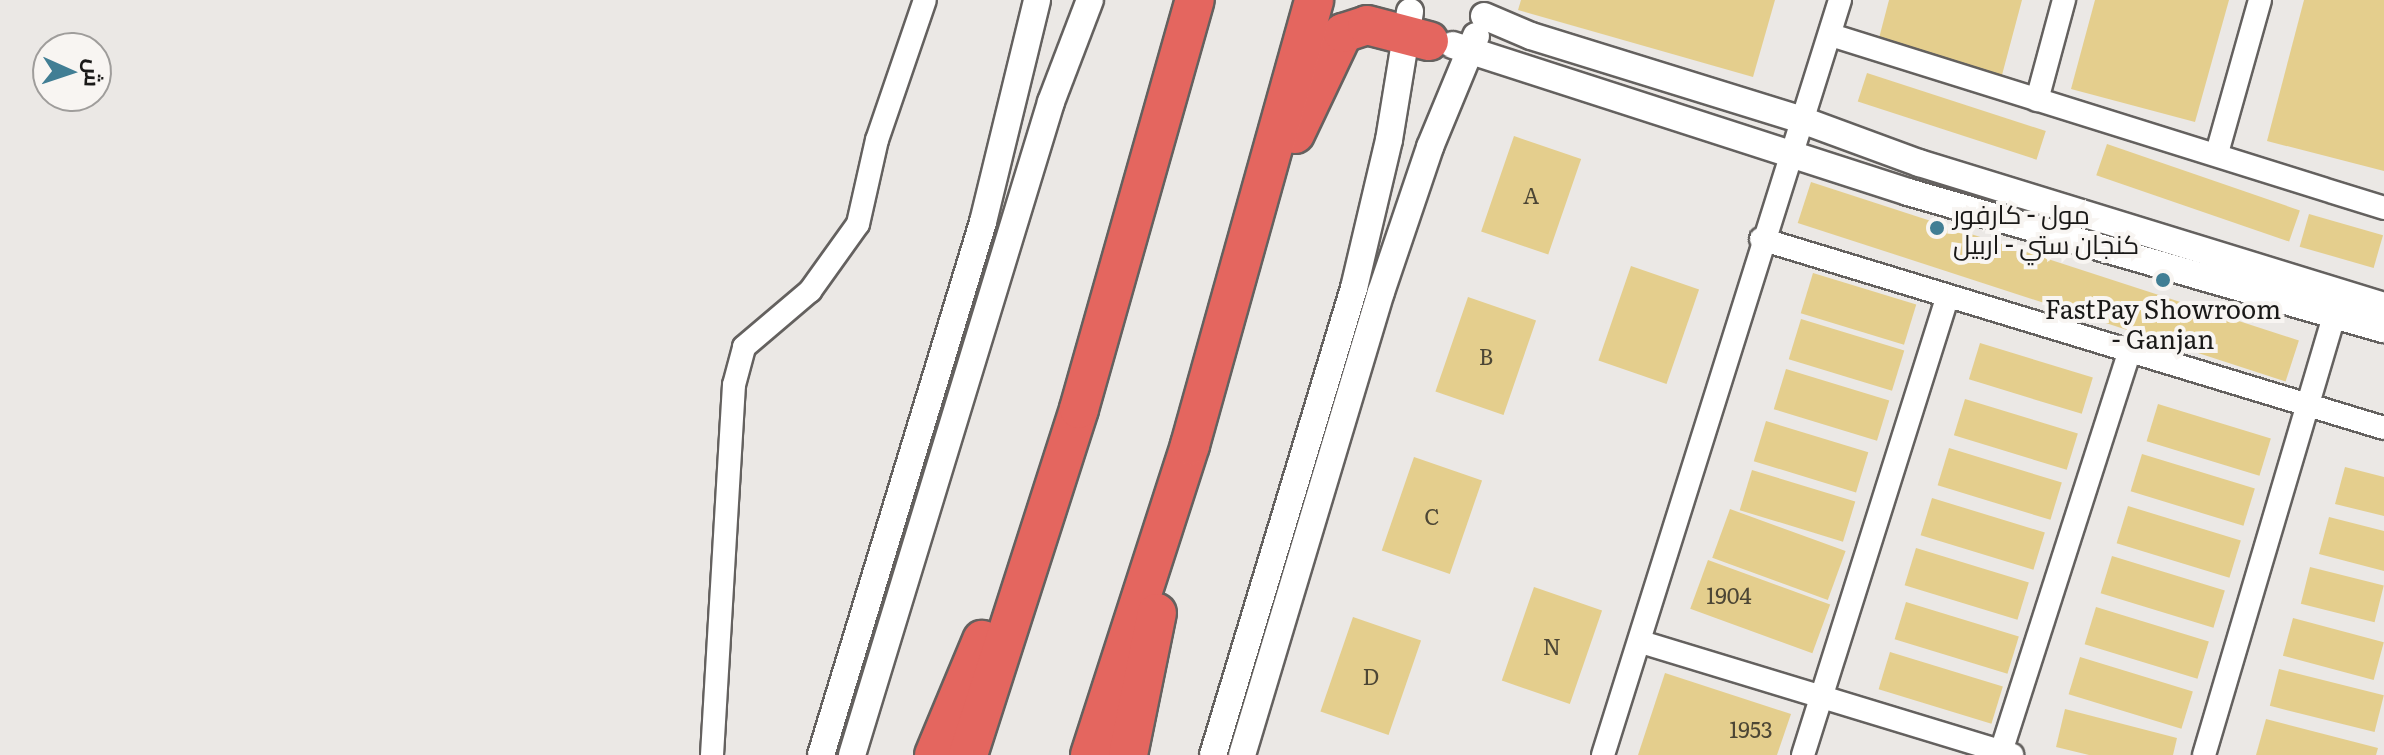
<!DOCTYPE html>
<html>
<head>
<meta charset="utf-8">
<style>
  body { margin:0 }
  #map { position:relative; width:2384px; height:755px; overflow:hidden; background:#ebe8e5; font-family:Literata,Cairo,serif }
  div>[style] { position:absolute }
  .building>* { inset:0; background:#e4ce8d; transform-origin:0 0 }
  .roads { filter:drop-shadow(2px 0 #64615f) drop-shadow(-2px 0 #64615f) drop-shadow(0 2px #64615f) drop-shadow(0 -2px #64615f) }
  .minor>* { height:22px; margin:-11px; padding:0 11px; transform-origin:11px; border-radius:11px; background:#fff }
  .tertiary>* { height:26px; margin:-13px; padding:0 13px; transform-origin:13px; border-radius:13px; background:#fff }
  .motorway>* { height:38px; margin:-19px; padding:0 19px; transform-origin:19px; border-radius:19px; background:#e4665f }
  .dots>* { width:22px; height:22px; translate:-50% -50%; box-sizing:border-box; border:4px solid #f8f5f2; border-radius:50% }
  span { translate:-50% -50%; white-space:nowrap; text-align:center; line-height:1.15; -webkit-text-stroke:8px #f8f5f2; paint-order:stroke }
  .number-label { font-size:22px; color:#4c4635 }
  .number-label span { -webkit-text-stroke-width:0 }
  .poi-label { font-size:26px; color:#1a1918 }
  .left { translate:0 -50%; text-align:left }
  .north { position:absolute; left:32px; top:32px; width:80px; height:80px; box-sizing:border-box; background:#f8f5f2; border:2px solid #9f9d9b; border-radius:50%; rotate:93deg; font-size:22px; font-weight:700; line-height:32px; text-align:center; color:#1a1918 }
  .north::after { content:''; display:block; margin:auto; width:28px; height:36px; background:#417e94; clip-path:polygon(50% 0,100% 100%,50% 72%,0 100%) }
</style>
</head>
<body>
<div id="map">
  <div class="building">
    <i style="clip-path:polygon(1521px 0,1775px 0,1753px 77px,1518px 10px)"></i>
    <i style="clip-path:polygon(1889px 0,2022px 0,2002px 75px,1878px 42px)"></i>
    <i style="clip-path:polygon(2095px 0,2229px 0,2195px 122px,2071px 89px)"></i>
    <i style="clip-path:polygon(2304px 0,2384px 0,2384px 171px,2267px 141px)"></i>
    <i style="left:1867px;top:73px;width:188px;height:30px;rotate:18deg"></i>
    <i style="left:1514px;top:136px;width:71px;height:101px;rotate:19deg"></i>
    <i style="left:2107px;top:144px;width:204px;height:33px;rotate:19deg"></i>
    <i style="left:1811px;top:182px;width:513px;height:43px;rotate:18deg"></i>
    <i style="left:2309px;top:214px;width:77px;height:34px;rotate:16deg"></i>
    <i style="left:1631px;top:266px;width:72px;height:100px;rotate:19deg"></i>
    <i style="left:1813px;top:273px;width:108px;height:42px;rotate:17deg"></i>
    <i style="left:1468px;top:297px;width:72px;height:100px;rotate:19deg"></i>
    <i style="left:1801px;top:319px;width:108px;height:42px;rotate:17deg"></i>
    <i style="left:1980px;top:343px;width:118px;height:38px;rotate:17deg"></i>
    <i style="left:1786px;top:369px;width:108px;height:42px;rotate:17deg"></i>
    <i style="left:1965px;top:399px;width:118px;height:38px;rotate:17deg"></i>
    <i style="left:2158px;top:404px;width:118px;height:39px;rotate:17deg"></i>
    <i style="left:1766px;top:421px;width:107px;height:42px;rotate:17deg"></i>
    <i style="left:1949px;top:448px;width:118px;height:39px;rotate:17deg"></i>
    <i style="left:2142px;top:454px;width:118px;height:39px;rotate:17deg"></i>
    <i style="left:1414px;top:457px;width:72px;height:99px;rotate:19deg"></i>
    <i style="clip-path:polygon(2345px 467px,2384px 477px,2384px 516px,2335px 504px)"></i>
    <i style="left:1752px;top:470px;width:108px;height:42px;rotate:17deg"></i>
    <i style="left:1932px;top:498px;width:118px;height:39px;rotate:17deg"></i>
    <i style="left:2128px;top:506px;width:118px;height:39px;rotate:17deg"></i>
    <i style="left:1730px;top:509px;width:123px;height:52px;rotate:20deg"></i>
    <i style="clip-path:polygon(2329px 517px,2384px 531px,2384px 571px,2319px 554px)"></i>
    <i style="left:1916px;top:548px;width:118px;height:39px;rotate:17deg"></i>
    <i style="left:2112px;top:556px;width:118px;height:39px;rotate:17deg"></i>
    <i style="left:1708px;top:560px;width:130px;height:52px;rotate:20deg"></i>
    <i style="left:2310px;top:567px;width:76px;height:38px;rotate:14deg"></i>
    <i style="left:1534px;top:587px;width:72px;height:99px;rotate:19deg"></i>
    <i style="left:1906px;top:602px;width:118px;height:39px;rotate:17deg"></i>
    <i style="left:2096px;top:607px;width:118px;height:39px;rotate:17deg"></i>
    <i style="left:1353px;top:617px;width:72px;height:100px;rotate:19deg"></i>
    <i style="left:2293px;top:618px;width:94px;height:39px;rotate:15deg"></i>
    <i style="left:1890px;top:652px;width:118px;height:39px;rotate:17deg"></i>
    <i style="left:2080px;top:657px;width:118px;height:39px;rotate:17deg"></i>
    <i style="left:2279px;top:669px;width:108px;height:38px;rotate:14deg"></i>
    <i style="clip-path:polygon(1665px 673px,1791px 714px,1777px 755px,1638px 755px)"></i>
    <i style="clip-path:polygon(2065px 709px,2177px 738px,2173px 755px,2089px 755px,2056px 747px)"></i>
    <i style="clip-path:polygon(2266px 719px,2378px 748px,2376px 755px,2256px 755px)"></i>
  </div>
  <div class="roads">
    <div class="minor">
      <i style="left:1831px;top:35px;width:579px;rotate:17.37deg"></i>
      <i style="left:2037px;top:100px;width:104px;rotate:-74.9deg"></i>
      <i style="left:2217px;top:153px;width:159px;rotate:-74.3deg"></i>
      <i style="left:1761px;top:239px;width:651px;rotate:16.88deg"></i>
      <i style="left:1641px;top:642px;width:388px;rotate:16.9deg"></i>
      <i style="left:712px;top:755px;width:371px;rotate:-86.6deg"></i>
      <i style="left:734px;top:385px;width:39px;rotate:-75deg"></i>
      <i style="left:744px;top:347px;width:87px;rotate:-40.3deg"></i>
      <i style="left:810px;top:291px;width:82px;rotate:-54.4deg"></i>
      <i style="left:858px;top:224px;width:86px;rotate:-77.3deg"></i>
      <i style="left:877px;top:140px;width:148px;rotate:-71.1deg"></i>
      <i style="left:1603px;top:755px;width:791px;rotate:-72.57deg"></i>
      <i style="left:1803px;top:755px;width:480px;rotate:-72.5deg"></i>
      <i style="left:2000px;top:755px;width:426px;rotate:-72.2deg"></i>
      <i style="left:2204px;top:755px;width:460px;rotate:-73.5deg"></i>
    </div>
    <div class="tertiary">
      <i style="left:1484px;top:16px;width:51px;rotate:23.1deg"></i>
      <i style="left:1531px;top:36px;width:284px;rotate:17.2deg"></i>
      <i style="left:1802px;top:120px;width:125px;rotate:20.2deg"></i>
      <i style="left:1919px;top:163px;width:486px;rotate:17.1deg"></i>
      <i style="left:1453px;top:45px;width:478px;rotate:17.9deg"></i>
      <i style="left:1908px;top:192px;width:495px;rotate:16.1deg"></i>
      <i style="left:821px;top:755px;width:557px;rotate:-73.09deg"></i>
      <i style="left:983px;top:222px;width:228px;rotate:-76.3deg"></i>
      <i style="left:852px;top:755px;width:683px;rotate:-73.05deg"></i>
      <i style="left:1051px;top:102px;width:109px;rotate:-69.1deg"></i>
      <i style="left:1213px;top:755px;width:488px;rotate:-73.2deg"></i>
      <i style="left:1354px;top:288px;width:152px;rotate:-76.7deg"></i>
      <i style="left:1389px;top:140px;width:130px;rotate:-80.7deg"></i>
      <i style="left:1242px;top:755px;width:483px;rotate:-73.3deg"></i>
      <i style="left:1381px;top:292px;width:153px;rotate:-71.3deg"></i>
      <i style="left:1430px;top:147px;width:120px;rotate:-67.5deg"></i>
    </div>
    <div class="motorway">
      <i style="left:1295px;top:134px;width:112px;rotate:-64.6deg"></i>
      <i style="left:1343px;top:33px;width:25px;rotate:-18deg"></i>
      <i style="left:1367px;top:25px;width:64px;rotate:14.5deg"></i>
      <i style="left:934px;top:755px;width:125px;rotate:-67.3deg"></i>
      <i style="left:968px;top:755px;width:363px;rotate:-72.2deg"></i>
      <i style="left:1079px;top:409px;width:425px;rotate:-74.2deg"></i>
      <i style="left:1090px;top:755px;width:326px;rotate:-72.1deg"></i>
      <i style="left:1190px;top:445px;width:462px;rotate:-74.4deg"></i>
      <i style="left:1128px;top:755px;width:145px;rotate:-78.5deg"></i>
    </div>
  </div>
  <div class="dots">
    <i style="left:1937px;top:228px;background:#417e94"></i>
    <i style="left:2163px;top:280px;background:#417e94"></i>
  </div>
  <div class="number-label">
    <span style="left:1531px;top:195px">A</span>
    <span style="left:1486px;top:356px">B</span>
    <span style="left:1432px;top:516px">C</span>
    <span style="left:1729px;top:595px">1904</span>
    <span style="left:1552px;top:646px">N</span>
    <span style="left:1371px;top:676px">D</span>
    <span style="left:1751px;top:729px">1953</span>
  </div>
  <div class="poi-label">
    <span class="left" style="left:1953px;top:228px">مول - كارفور<br>كنجان ستي - اربيل</span>
    <span style="left:2163px;top:323px">FastPay Showroom<br>- Ganjan</span>
  </div>
  <div class="north">ش</div>
</div>
</body>
</html>
